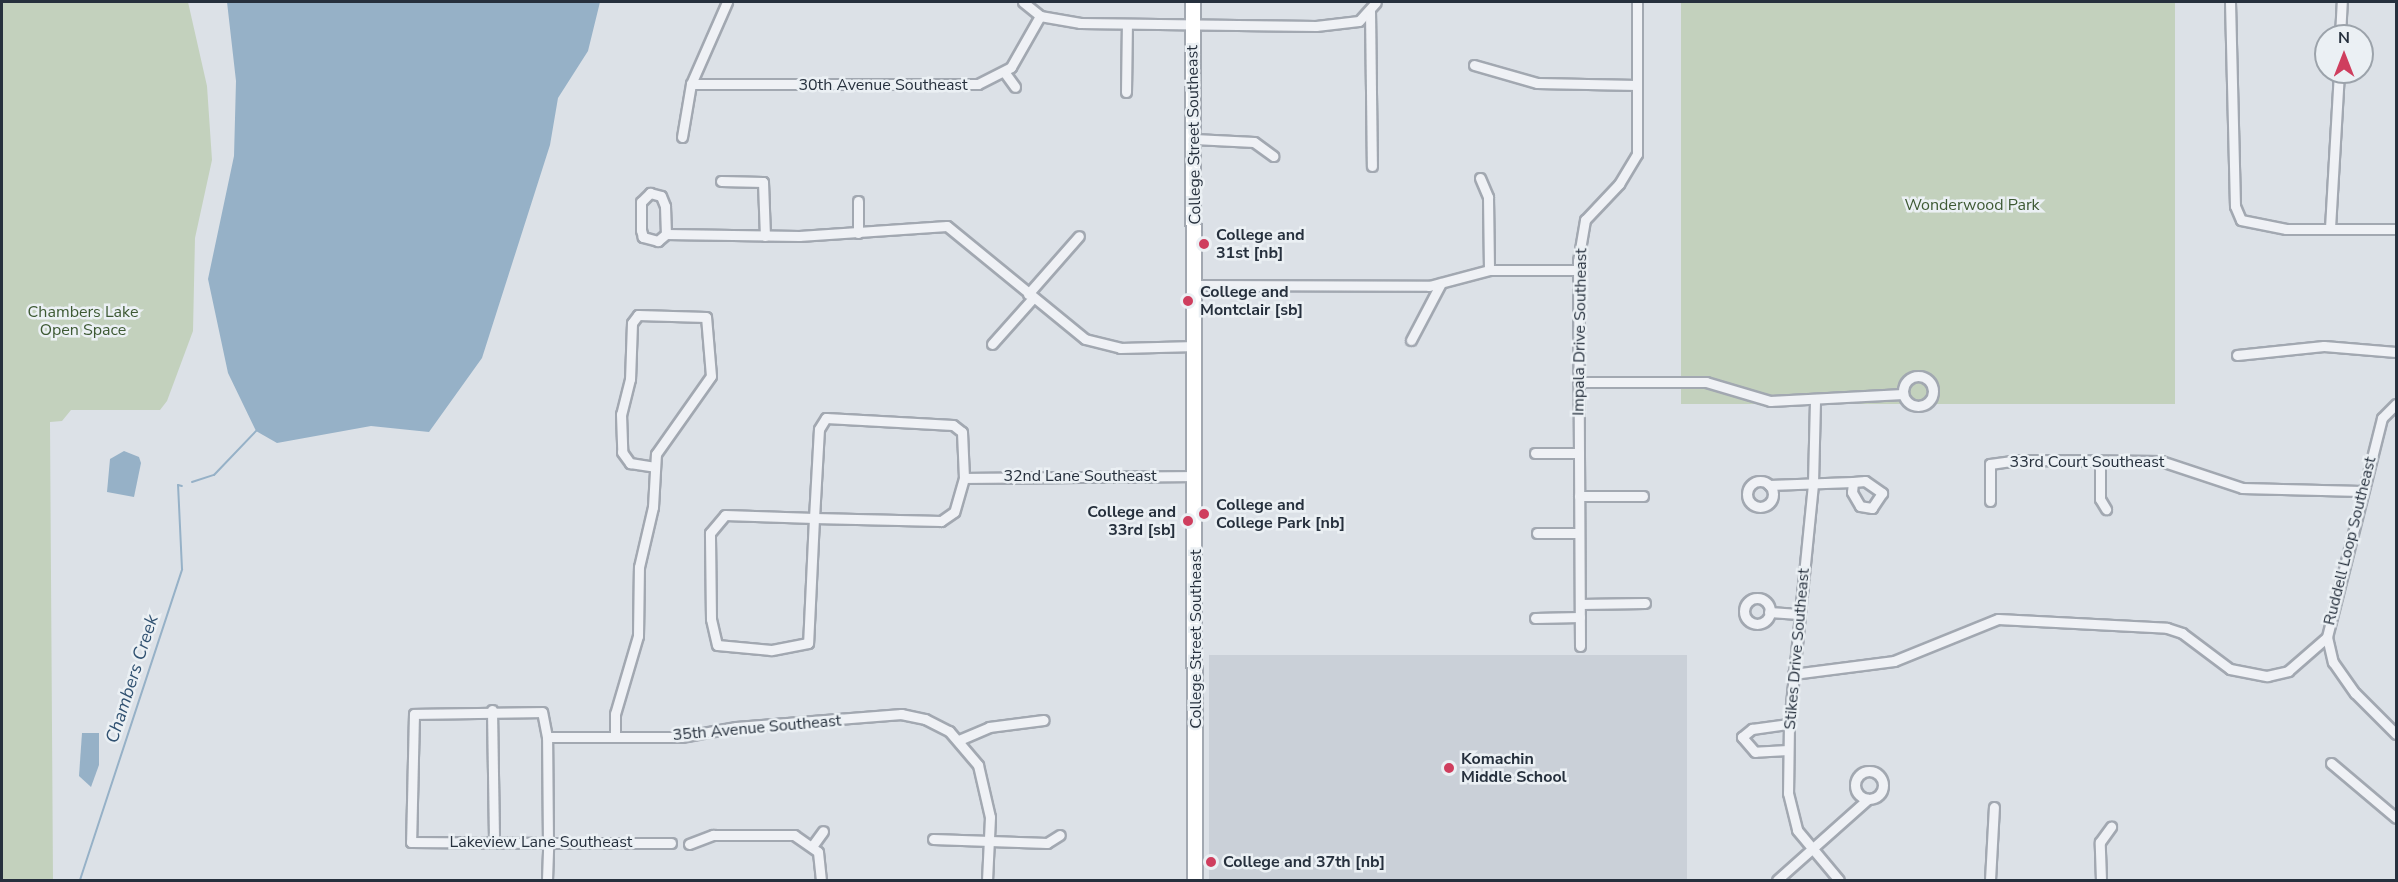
<!DOCTYPE html>
<html>
<head>
<meta charset="utf-8">
<style>
  body { margin:0 }
  #map { position:relative; width:2398px; height:882px; overflow:hidden; background:#dce1e7; font-family:"Nunito Sans",sans-serif }
  div>[style] { position:absolute }
  .built>* { inset:0; background:#cad0d8; transform-origin:0 0 }
  .green>* { inset:0; background:#c3d1bd; transform-origin:0 0 }
  .water>* { inset:0; background:#96b1c7 }
  .stream>* { height:2px; margin:-1px; padding:0 1px; transform-origin:1px; border-radius:1px; background:#96b1c7 }
  .roads { filter:drop-shadow(2px 0 #a2a8b1) drop-shadow(-2px 0 #a2a8b1) drop-shadow(0 2px #a2a8b1) drop-shadow(0 -2px #a2a8b1) }
  .street>* { height:9px; margin:-4.5px; padding:0 4.5px; transform-origin:4.5px; border-radius:4.5px; background:#eff1f5 }
  .street>.ring { margin:-4.5px; padding:0; box-sizing:content-box; background:none; border:9px solid #eff1f5; border-radius:50% }
  .primary>* { height:14px; margin:-7px; padding:0 7px; transform-origin:7px; border-radius:7px; background:#fff }
  .dots>* { width:16px; height:16px; translate:-50% -50%; box-sizing:border-box; border:3px solid #ebf0f4; border-radius:50% }
  span { translate:-50% -50%; white-space:nowrap; text-align:center; line-height:1.15; -webkit-text-stroke:5px #ebf0f4; paint-order:stroke }
  .street-label { font-size:16px; color:#26303d }
  .park-label { font-size:16px; color:#3d5933 }
  .poi-label { font-size:16px; color:#26303d; font-weight:700 }
  .left { translate:0 -50%; text-align:left }
  .right { translate:-100% -50%; text-align:right }
  .water-label { font-size:18px; color:#305171; font-style:italic }
  .frame { position:absolute; inset:0; border:3px solid #26303d; pointer-events:none }
  .north { position:absolute; left:2314px; top:24px; width:60px; height:60px; box-sizing:border-box; background:#ebf0f4; border:2px solid #9ca3ab; border-radius:50%; rotate:0deg; font-size:16px; font-weight:700; line-height:24px; text-align:center; color:#26303d }
  .north::after { content:''; display:block; margin:auto; width:21px; height:27px; background:#cf3e5e; clip-path:polygon(50% 0,100% 100%,50% 72%,0 100%) }
</style>
</head>
<body>
<div id="map">
  <div class="built">
    <i style="left:1209px;top:655px;width:478px;height:225px"></i>
  </div>
  <div class="green">
    <i style="clip-path:polygon(2px 2px,188px 2px,207px 86px,212px 160px,195px 238px,193px 331px,167px 401px,160px 410px,71px 410px,62px 421px,50px 422px,53px 880px,2px 880px)"></i>
    <i style="left:1681px;top:2px;width:494px;height:402px"></i>
  </div>
  <div class="water">
    <i style="clip-path:polygon(227px 2px,600px 2px,588px 51px,558px 98px,550px 145px,482px 358px,429px 432px,371px 426px,277px 443px,256px 431px,228px 373px,208px 279px,234px 156px,236px 81px)"></i>
    <i style="clip-path:polygon(124px 451px,139px 457px,141px 463px,134px 497px,107px 492px,110px 459px)"></i>
    <i style="clip-path:polygon(82px 733px,99px 733px,99px 765px,91px 787px,79px 776px)"></i>
  </div>
  <div class="stream">
    <i style="left:192px;top:482px;width:23px;rotate:-18deg"></i>
    <i style="left:214px;top:475px;width:61px;rotate:-46.3deg"></i>
    <i style="left:80px;top:880px;width:327px;rotate:-71.8deg"></i>
    <i style="left:182px;top:569px;width:84px;rotate:-92.7deg"></i>
    <i style="left:178px;top:485px;width:4px;rotate:14deg"></i>
  </div>
  <div class="roads">
    <div class="street">
      <i style="left:1023px;top:2px;width:22px;rotate:39deg"></i>
      <i style="left:1040px;top:16px;width:41px;rotate:9.9deg"></i>
      <i style="left:1080px;top:23px;width:236px;rotate:0.7deg"></i>
      <i style="left:1316px;top:26px;width:43px;rotate:-6.6deg"></i>
      <i style="left:1359px;top:21px;width:25px;rotate:-48deg"></i>
      <i style="left:2230px;top:2px;width:204px;rotate:88.6deg"></i>
      <i style="left:2235px;top:206px;width:15px;rotate:67deg"></i>
      <i style="left:2241px;top:220px;width:46px;rotate:11.3deg"></i>
      <i style="left:2286px;top:229px;width:110px"></i>
      <i style="left:1370px;top:10px;width:156px;rotate:89.3deg"></i>
      <i style="left:2340px;top:36px;width:34px;rotate:-87deg"></i>
      <i style="left:1474px;top:65px;width:66px;rotate:15.9deg"></i>
      <i style="left:1537px;top:83px;width:100px;rotate:1.1deg"></i>
      <i style="left:1005px;top:73px;width:17px;rotate:54deg"></i>
      <i style="left:691px;top:84px;width:287px"></i>
      <i style="left:978px;top:84px;width:37px;rotate:-27deg"></i>
      <i style="left:1011px;top:67px;width:59px;rotate:-60.4deg"></i>
      <i style="left:1126px;top:92px;width:68px;rotate:-89.2deg"></i>
      <i style="left:682px;top:137px;width:54px;rotate:-80.4deg"></i>
      <i style="left:691px;top:84px;width:90px;rotate:-66.3deg"></i>
      <i style="left:1194px;top:139px;width:60px;rotate:2.9deg"></i>
      <i style="left:1254px;top:142px;width:24px;rotate:36deg"></i>
      <i style="left:1480px;top:178px;width:21px;rotate:67deg"></i>
      <i style="left:1488px;top:197px;width:73px;rotate:89.2deg"></i>
      <i style="left:721px;top:181px;width:42px;rotate:1.4deg"></i>
      <i style="left:763px;top:182px;width:54px;rotate:87.9deg"></i>
      <i style="left:650px;top:193px;width:11px;rotate:15deg"></i>
      <i style="left:661px;top:196px;width:11px;rotate:68deg"></i>
      <i style="left:665px;top:206px;width:28px;rotate:88deg"></i>
      <i style="left:666px;top:234px;width:11px;rotate:139deg"></i>
      <i style="left:658px;top:241px;width:16px;rotate:-165deg"></i>
      <i style="left:643px;top:237px;width:7px;rotate:-106deg"></i>
      <i style="left:641px;top:230px;width:28px;rotate:-90deg"></i>
      <i style="left:641px;top:202px;width:13px;rotate:-45deg"></i>
      <i style="left:2330px;top:228px;width:156px;rotate:-86.7deg"></i>
      <i style="left:858px;top:233px;width:32px;rotate:-90deg"></i>
      <i style="left:666px;top:234px;width:133px;rotate:0.9deg"></i>
      <i style="left:799px;top:236px;width:148px;rotate:-3.9deg"></i>
      <i style="left:947px;top:226px;width:178px;rotate:39.3deg"></i>
      <i style="left:1085px;top:339px;width:36px;rotate:14deg"></i>
      <i style="left:1120px;top:348px;width:76px;rotate:-1.5deg"></i>
      <i style="left:1196px;top:285px;width:233px;rotate:0.2deg"></i>
      <i style="left:1429px;top:286px;width:62px;rotate:-14.9deg"></i>
      <i style="left:1489px;top:270px;width:89px"></i>
      <i style="left:1028px;top:294px;width:77px;rotate:-48.7deg"></i>
      <i style="left:1411px;top:340px;width:64px;rotate:-62.2deg"></i>
      <i style="left:992px;top:344px;width:62px;rotate:-48.3deg"></i>
      <i style="left:2237px;top:355px;width:87px;rotate:-5.9deg"></i>
      <i style="left:2324px;top:346px;width:72px;rotate:4.8deg"></i>
      <i class="ring" style="left:1903px;top:376px;width:21px;height:21px"></i>
      <i style="left:1578px;top:382px;width:128px"></i>
      <i style="left:1706px;top:382px;width:67px;rotate:16.5deg"></i>
      <i style="left:1770px;top:401px;width:133px;rotate:-3deg"></i>
      <i style="left:1815px;top:401px;width:83px;rotate:91.4deg"></i>
      <i style="left:1813px;top:484px;width:241px;rotate:95.7deg"></i>
      <i style="left:1789px;top:724px;width:69px;rotate:90.8deg"></i>
      <i style="left:1788px;top:793px;width:38px;rotate:76deg"></i>
      <i style="left:1797px;top:830px;width:65px;rotate:50deg"></i>
      <i style="left:2396px;top:404px;width:20px;rotate:135deg"></i>
      <i style="left:2382px;top:418px;width:226px;rotate:104.1deg"></i>
      <i style="left:2327px;top:637px;width:26px;rotate:77deg"></i>
      <i style="left:2333px;top:662px;width:38px;rotate:55deg"></i>
      <i style="left:2355px;top:693px;width:58px;rotate:45deg"></i>
      <i style="left:826px;top:418px;width:127px;rotate:3.2deg"></i>
      <i style="left:953px;top:425px;width:11px;rotate:38deg"></i>
      <i style="left:962px;top:432px;width:46px;rotate:87.5deg"></i>
      <i style="left:964px;top:478px;width:35px;rotate:106deg"></i>
      <i style="left:954px;top:512px;width:16px;rotate:145deg"></i>
      <i style="left:941px;top:521px;width:127px;rotate:-178.6deg"></i>
      <i style="left:814px;top:518px;width:89px;rotate:-86.8deg"></i>
      <i style="left:819px;top:429px;width:13px;rotate:-58deg"></i>
      <i style="left:1535px;top:453px;width:44px"></i>
      <i style="left:2100px;top:461px;width:38px;rotate:90deg"></i>
      <i style="left:2100px;top:499px;width:12px;rotate:59deg"></i>
      <i style="left:964px;top:478px;width:232px;rotate:-0.5deg"></i>
      <i class="ring" style="left:1747px;top:481px;width:17px;height:17px"></i>
      <i style="left:1865px;top:481px;width:21px;rotate:35deg"></i>
      <i style="left:1882px;top:493px;width:18px;rotate:124deg"></i>
      <i style="left:1872px;top:508px;width:12px;rotate:-171deg"></i>
      <i style="left:1860px;top:506px;width:16px;rotate:-120deg"></i>
      <i style="left:1852px;top:492px;width:10px;rotate:-84deg"></i>
      <i style="left:1853px;top:482px;width:12px;rotate:-5deg"></i>
      <i style="left:1769px;top:485px;width:84px;rotate:-2deg"></i>
      <i style="left:1579px;top:496px;width:64px"></i>
      <i style="left:1990px;top:501px;width:37px;rotate:-90deg"></i>
      <i style="left:1990px;top:464px;width:28px;rotate:-8deg"></i>
      <i style="left:2018px;top:460px;width:143px;rotate:0.4deg"></i>
      <i style="left:2161px;top:461px;width:85px;rotate:18.4deg"></i>
      <i style="left:2242px;top:488px;width:119px;rotate:1.4deg"></i>
      <i style="left:725px;top:515px;width:89px;rotate:1.9deg"></i>
      <i style="left:814px;top:518px;width:125px;rotate:92.7deg"></i>
      <i style="left:808px;top:643px;width:38px;rotate:169deg"></i>
      <i style="left:771px;top:650px;width:54px;rotate:-174.7deg"></i>
      <i style="left:717px;top:645px;width:27px;rotate:-103deg"></i>
      <i style="left:711px;top:619px;width:86px;rotate:-90.7deg"></i>
      <i style="left:710px;top:533px;width:23px;rotate:-50deg"></i>
      <i style="left:1537px;top:533px;width:42px"></i>
      <i class="ring" style="left:1744px;top:598px;width:17px;height:17px"></i>
      <i style="left:1580px;top:604px;width:65px;rotate:-0.9deg"></i>
      <i style="left:1769px;top:612px;width:30px;rotate:4deg"></i>
      <i style="left:1535px;top:618px;width:45px;rotate:-1.3deg"></i>
      <i style="left:1580px;top:646px;width:385px;rotate:-90.3deg"></i>
      <i style="left:1578px;top:261px;width:42px;rotate:-80.3deg"></i>
      <i style="left:1585px;top:220px;width:50px;rotate:-46.6deg"></i>
      <i style="left:1619px;top:184px;width:35px;rotate:-59deg"></i>
      <i style="left:1637px;top:154px;width:152px;rotate:-90deg"></i>
      <i style="left:1793px;top:674px;width:102px;rotate:-7.3deg"></i>
      <i style="left:1894px;top:661px;width:112px;rotate:-22deg"></i>
      <i style="left:1998px;top:619px;width:169px;rotate:3deg"></i>
      <i style="left:2167px;top:628px;width:16px;rotate:18deg"></i>
      <i style="left:2182px;top:633px;width:60px;rotate:36.9deg"></i>
      <i style="left:2230px;top:669px;width:38px;rotate:11deg"></i>
      <i style="left:2267px;top:676px;width:22px;rotate:-13deg"></i>
      <i style="left:2288px;top:671px;width:52px;rotate:-41.1deg"></i>
      <i style="left:492px;top:710px;width:132px;rotate:89.1deg"></i>
      <i style="left:547px;top:737px;width:134px"></i>
      <i style="left:681px;top:737px;width:56px;rotate:-10.3deg"></i>
      <i style="left:736px;top:727px;width:166px;rotate:-4.5deg"></i>
      <i style="left:901px;top:714px;width:25px;rotate:12deg"></i>
      <i style="left:925px;top:719px;width:27px;rotate:27deg"></i>
      <i style="left:949px;top:731px;width:45px;rotate:49.5deg"></i>
      <i style="left:978px;top:765px;width:53px;rotate:77deg"></i>
      <i style="left:990px;top:817px;width:63px;rotate:92.7deg"></i>
      <i style="left:615px;top:737px;width:23px;rotate:-90deg"></i>
      <i style="left:615px;top:714px;width:81px;rotate:-73.6deg"></i>
      <i style="left:638px;top:636px;width:69px;rotate:-89.2deg"></i>
      <i style="left:639px;top:567px;width:62px;rotate:-76.9deg"></i>
      <i style="left:653px;top:507px;width:53px;rotate:-86.8deg"></i>
      <i style="left:656px;top:454px;width:95px;rotate:-54.8deg"></i>
      <i style="left:711px;top:376px;width:59px;rotate:-94.8deg"></i>
      <i style="left:706px;top:317px;width:68px;rotate:-178.3deg"></i>
      <i style="left:638px;top:315px;width:10px;rotate:127deg"></i>
      <i style="left:632px;top:323px;width:56px;rotate:92deg"></i>
      <i style="left:630px;top:379px;width:36px;rotate:104deg"></i>
      <i style="left:621px;top:414px;width:38px;rotate:88deg"></i>
      <i style="left:622px;top:452px;width:14px;rotate:54deg"></i>
      <i style="left:630px;top:463px;width:25px;rotate:9deg"></i>
      <i style="left:959px;top:740px;width:33px;rotate:-23deg"></i>
      <i style="left:989px;top:727px;width:55px;rotate:-7.3deg"></i>
      <i style="left:1788px;top:750px;width:33px;rotate:177deg"></i>
      <i style="left:1755px;top:752px;width:20px;rotate:-131deg"></i>
      <i style="left:1742px;top:737px;width:13px;rotate:-39deg"></i>
      <i style="left:1752px;top:729px;width:37px;rotate:-8deg"></i>
      <i style="left:2331px;top:763px;width:85px;rotate:40.2deg"></i>
      <i class="ring" style="left:1855px;top:771px;width:19px;height:19px"></i>
      <i style="left:933px;top:839px;width:114px;rotate:2deg"></i>
      <i style="left:1047px;top:843px;width:15px;rotate:-32deg"></i>
      <i style="left:689px;top:844px;width:26px;rotate:-21deg"></i>
      <i style="left:713px;top:835px;width:81px"></i>
      <i style="left:794px;top:835px;width:29px;rotate:35deg"></i>
      <i style="left:818px;top:852px;width:28px;rotate:84deg"></i>
      <i style="left:813px;top:845px;width:17px;rotate:-54deg"></i>
      <i style="left:547px;top:880px;width:37px;rotate:-88deg"></i>
      <i style="left:548px;top:843px;width:106px;rotate:-90.5deg"></i>
      <i style="left:547px;top:737px;width:25px;rotate:-101deg"></i>
      <i style="left:542px;top:712px;width:128px;rotate:179.1deg"></i>
      <i style="left:414px;top:714px;width:128px;rotate:91.3deg"></i>
      <i style="left:411px;top:842px;width:137px;rotate:0.4deg"></i>
      <i style="left:548px;top:843px;width:123px"></i>
      <i style="left:1777px;top:880px;width:122px;rotate:-41.7deg"></i>
      <i style="left:1990px;top:880px;width:73px;rotate:-86.9deg"></i>
      <i style="left:2101px;top:880px;width:38px;rotate:-92deg"></i>
      <i style="left:2100px;top:842px;width:19px;rotate:-54deg"></i>
    </div>
    <div class="primary">
      <i style="left:1193px;top:2px;width:878px;rotate:89.87deg"></i>
    </div>
  </div>
  <div class="dots">
    <i style="left:1204px;top:244px;background:#cf3e5e"></i>
    <i style="left:1188px;top:301px;background:#cf3e5e"></i>
    <i style="left:1204px;top:514px;background:#cf3e5e"></i>
    <i style="left:1188px;top:521px;background:#cf3e5e"></i>
    <i style="left:1449px;top:768px;background:#cf3e5e"></i>
    <i style="left:1211px;top:862px;background:#cf3e5e"></i>
  </div>
  <div class="street-label">
    <span style="left:883px;top:85px">30th Avenue Southeast</span>
    <span style="left:1194px;top:135px;rotate:-91deg">College Street Southeast</span>
    <span style="left:1580px;top:332px;rotate:-89deg">Impala Drive Southeast</span>
    <span style="left:2087px;top:462px">33rd Court Southeast</span>
    <span style="left:1080px;top:476px">32nd Lane Southeast</span>
    <span style="left:2350px;top:541px;rotate:-76deg">Ruddell Loop Southeast</span>
    <span style="left:1196px;top:639px;rotate:-90deg">College Street Southeast</span>
    <span style="left:1797px;top:649px;rotate:-85deg">Stikes Drive Southeast</span>
    <span style="left:757px;top:728px;rotate:-5deg">35th Avenue Southeast</span>
    <span style="left:541px;top:842px">Lakeview Lane Southeast</span>
  </div>
  <div class="park-label">
    <span style="left:1972px;top:205px">Wonderwood Park</span>
    <span style="left:83px;top:321px">Chambers Lake<br>Open Space</span>
  </div>
  <div class="poi-label">
    <span class="left" style="left:1216px;top:244px">College and<br>31st [nb]</span>
    <span class="left" style="left:1200px;top:301px">College and<br>Montclair [sb]</span>
    <span class="left" style="left:1216px;top:514px">College and<br>College Park [nb]</span>
    <span class="right" style="left:1176px;top:521px">College and<br>33rd [sb]</span>
    <span class="left" style="left:1461px;top:768px">Komachin<br>Middle School</span>
    <span class="left" style="left:1223px;top:862px">College and 37th [nb]</span>
  </div>
  <div class="water-label">
    <span style="left:132px;top:679px;rotate:-72deg">Chambers Creek</span>
  </div>
  <div class="frame"></div>
  <div class="north">N</div>
</div>
</body>
</html>
